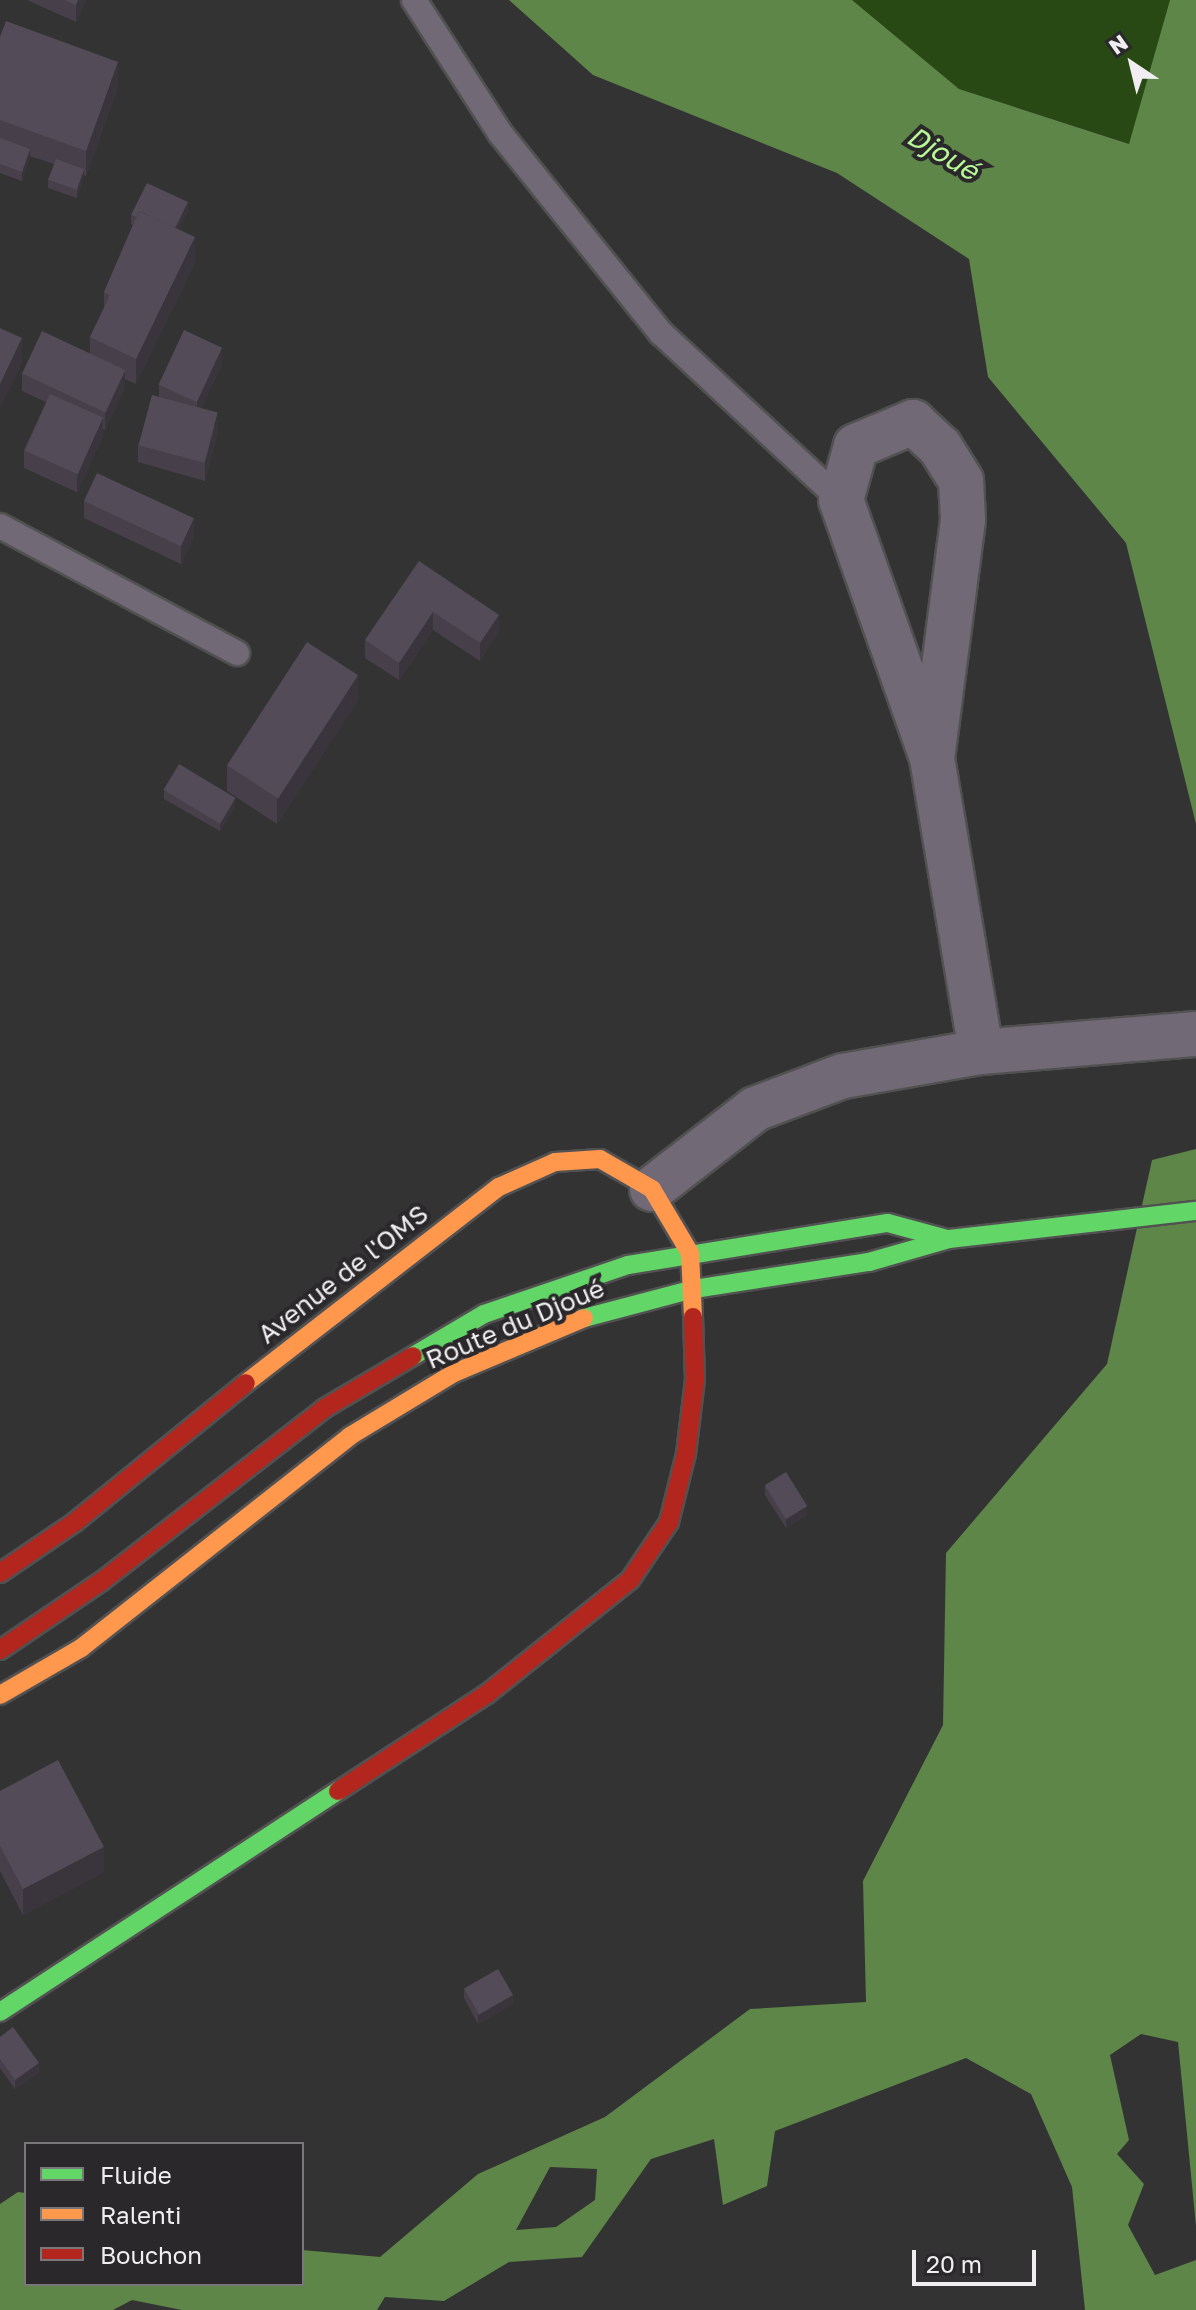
<!DOCTYPE html>
<html>
<head>
<meta charset="utf-8">
<style>
  body { margin:0 }
  #map { position:relative; width:1196px; height:2310px; overflow:hidden; background:#343334; font-family:"Golos Text",sans-serif }
  div>[style] { position:absolute }
  .green>* { inset:0; background:#284913 }
  .water>* { inset:0; background:#5d8648 }
  .roads { filter:drop-shadow(2px 0 #525152) drop-shadow(-2px 0 #525152) drop-shadow(0 2px #525152) drop-shadow(0 -2px #525152) }
  .lane>* { height:24px; margin:-12px; padding:0 12px; transform-origin:12px; border-radius:12px; background:#716975 }
  .street>* { height:44px; margin:-22px; padding:0 22px; transform-origin:22px; border-radius:22px; background:#716975 }
  .fast>* { height:18px; margin:-9px; padding:0 9px; transform-origin:9px; border-radius:9px; background:#63d668 }
  .slow>* { height:18px; margin:-9px; padding:0 9px; transform-origin:9px; border-radius:9px; background:#ff974d }
  .jam>* { height:18px; margin:-9px; padding:0 9px; transform-origin:9px; border-radius:9px; background:#b3261e }
  .wall>* { inset:0; background:#47404b }
  .shaded-wall>* { inset:0; background:#3a343d }
  .building>* { inset:0; background:#534b57; transform-origin:0 0 }
  span { translate:-50% -50%; white-space:nowrap; text-align:center; line-height:1.15; -webkit-text-stroke:8px #2a282b; paint-order:stroke }
  .street-label { font-size:26px; color:#f0eef0 }
  .water-label { font-size:28px; color:#b8f899; font-style:italic }
  .legend { position:absolute; left:24px; top:2142px; width:280px; height:144px; box-sizing:border-box; background:#2a282b; border:2px solid #79777a; margin:0; padding:10px 14px; list-style:none; font-size:24px; color:#f0eef0 }
  .legend li { display:flex; align-items:center; gap:16px; height:40px }
  .legend b { width:40px; border:2px solid #79777a }
  .north { position:absolute; left:1092px; top:24px; width:80px; height:80px; -webkit-text-stroke:6px #2a282b; paint-order:stroke; rotate:325deg; font-size:22px; font-weight:700; line-height:32px; text-align:center; color:#f0eef0 }
  .north::after { content:''; display:block; margin:auto; width:28px; height:36px; background:#f0eef0; clip-path:polygon(50% 0,100% 100%,50% 72%,0 100%) }
  .scale { position:absolute; left:912px; top:2250px; width:124px; height:36px; box-sizing:border-box; border:4px solid #f0eef0; border-top:0; padding-left:10px; font-size:24px; line-height:28px; white-space:nowrap; color:#f0eef0; -webkit-text-stroke:6px #2a282b; paint-order:stroke }
</style>
</head>
<body>
<div id="map">
  <div class="green">
    <i style="clip-path:polygon(852px 0,1170px 0,1130px 144px,959px 89px)"></i>
  </div>
  <div class="water">
    <i style="clip-path:polygon(509px 0,852px 0,959px 89px,1129px 144px,1170px 0,1196px 0,1196px 824px,1126px 543px,988px 377px,969px 259px,837px 173px,593px 75px)"></i>
    <i style="clip-path:polygon(evenodd,1196px 1149px,1196px 2226px,1178px 2042px,1141px 2034px,1110px 2055px,1129px 2140px,1117px 2154px,1144px 2184px,1128px 2225px,1155px 2275px,1196px 2260px,1196px 2310px,1085px 2310px,1072px 2187px,1031px 2094px,966px 2058px,775px 2131px,767px 2186px,723px 2205px,714px 2139px,651px 2159px,582px 2257px,509px 2262px,444px 2301px,385px 2297px,377px 2310px,182px 2310px,132px 2300px,113px 2310px,0 2310px,0 2204px,18px 2192px,26px 2193px,26px 2284px,302px 2284px,302px 2250px,380px 2257px,478px 2174px,605px 2117px,750px 2009px,866px 2002px,863px 1881px,943px 1725px,946px 1553px,1107px 1364px,1152px 1160px,1196px 1149px,550px 2167px,597px 2169px,595px 2200px,556px 2227px,516px 2230px,550px 2167px)"></i>
  </div>
  <div class="roads">
    <div class="lane">
      <i style="left:414px;top:0;width:158px;rotate:57.1deg"></i>
      <i style="left:500px;top:133px;width:257px;rotate:51.2deg"></i>
      <i style="left:661px;top:333px;width:246px;rotate:42.9deg"></i>
      <i style="left:0;top:526px;width:269px;rotate:28.2deg"></i>
    </div>
    <div class="street">
      <i style="left:932px;top:758px;width:274px;rotate:-109.4deg"></i>
      <i style="left:841px;top:500px;width:56px;rotate:-74.5deg"></i>
      <i style="left:856px;top:446px;width:62px;rotate:-22.8deg"></i>
      <i style="left:913px;top:422px;width:37px;rotate:43deg"></i>
      <i style="left:940px;top:447px;width:40px;rotate:58deg"></i>
      <i style="left:961px;top:481px;width:39px;rotate:87deg"></i>
      <i style="left:963px;top:520px;width:240px;rotate:97.4deg"></i>
      <i style="left:932px;top:758px;width:298px;rotate:80.5deg"></i>
      <i style="left:652px;top:1189px;width:130px;rotate:-37.8deg"></i>
      <i style="left:755px;top:1109px;width:94px;rotate:-20.6deg"></i>
      <i style="left:843px;top:1076px;width:140px;rotate:-9.9deg"></i>
      <i style="left:981px;top:1052px;width:216px;rotate:-4.8deg"></i>
    </div>
    <div class="fast">
      <i style="left:584px;top:1318px;width:114px;rotate:-14.8deg"></i>
      <i style="left:694px;top:1289px;width:177px;rotate:-8.8deg"></i>
      <i style="left:869px;top:1262px;width:83px;rotate:-16deg"></i>
      <i style="left:949px;top:1239px;width:249px;rotate:-6.5deg"></i>
      <i style="left:413px;top:1356px;width:82px;rotate:-30.6deg"></i>
      <i style="left:484px;top:1314px;width:152px;rotate:-18.8deg"></i>
      <i style="left:628px;top:1265px;width:263px;rotate:-9.2deg"></i>
      <i style="left:888px;top:1223px;width:61px;rotate:15.2deg"></i>
      <i style="left:0;top:2012px;width:404px;rotate:-33.2deg"></i>
    </div>
    <div class="slow">
      <i style="left:246px;top:1383px;width:320px;rotate:-37.8deg"></i>
      <i style="left:499px;top:1187px;width:61px;rotate:-24.1deg"></i>
      <i style="left:555px;top:1162px;width:45px;rotate:-3.8deg"></i>
      <i style="left:600px;top:1159px;width:60px;rotate:30deg"></i>
      <i style="left:652px;top:1189px;width:74px;rotate:59.3deg"></i>
      <i style="left:690px;top:1253px;width:64px;rotate:87.3deg"></i>
      <i style="left:0;top:1695px;width:94px;rotate:-30.1deg"></i>
      <i style="left:81px;top:1648px;width:342px;rotate:-38.2deg"></i>
      <i style="left:350px;top:1436px;width:122px;rotate:-31.2deg"></i>
      <i style="left:454px;top:1373px;width:141px;rotate:-22.9deg"></i>
    </div>
    <div class="jam">
      <i style="left:0;top:1573px;width:91px;rotate:-34.2deg"></i>
      <i style="left:75px;top:1522px;width:220px;rotate:-39.1deg"></i>
      <i style="left:0;top:1650px;width:123px;rotate:-34.1deg"></i>
      <i style="left:102px;top:1581px;width:282px;rotate:-37.8deg"></i>
      <i style="left:325px;top:1408px;width:102px;rotate:-30.6deg"></i>
      <i style="left:338px;top:1791px;width:178px;rotate:-33.1deg"></i>
      <i style="left:487px;top:1694px;width:183px;rotate:-38.6deg"></i>
      <i style="left:630px;top:1580px;width:70px;rotate:-56.1deg"></i>
      <i style="left:669px;top:1522px;width:70px;rotate:-76deg"></i>
      <i style="left:686px;top:1454px;width:75px;rotate:-83.1deg"></i>
      <i style="left:695px;top:1380px;width:63px;rotate:-91.8deg"></i>
    </div>
  </div>
  <div class="wall">
    <i style="clip-path:polygon(27px 0,86px 0,76px 22px)"></i>
    <i style="clip-path:polygon(0 37px,118px 87px,86px 176px,84px 175px,77px 198px,48px 188px,48px 179px,54px 164px,30px 156px,22px 181px,0 173px)"></i>
    <i style="clip-path:polygon(188px 211px,178px 229px,195px 262px,136px 384px,125px 379px,125px 388px,105px 430px,103px 429px,103px 436px,77px 492px,24px 468px,24px 450px,46px 402px,22px 391px,22px 373px,90px 354px,90px 337px,104px 308px,104px 292px,133px 225px,131px 224px,131px 215px)"></i>
    <i style="clip-path:polygon(222px 365px,201px 408px,218px 431px,205px 481px,138px 462px,138px 445px,159px 397px,159px 384px)"></i>
    <i style="clip-path:polygon(84px 501px,194px 536px,181px 564px,84px 518px)"></i>
    <i style="clip-path:polygon(419px 561px,499px 632px,480px 661px,433px 630px,399px 680px,365px 658px,365px 640px)"></i>
    <i style="clip-path:polygon(358px 700px,277px 824px,227px 791px,227px 765px)"></i>
    <i style="clip-path:polygon(164px 790px,235px 807px,220px 831px,164px 799px)"></i>
    <i style="clip-path:polygon(765px 1486px,807px 1515px,786px 1528px,765px 1495px)"></i>
    <i style="clip-path:polygon(0 1791px,104px 1872px,23px 1915px,0 1871px)"></i>
    <i style="clip-path:polygon(464px 1989px,513px 2004px,478px 2024px,464px 1998px)"></i>
    <i style="clip-path:polygon(0 2037px,39px 2072px,15px 2089px,0 2068px)"></i>
  </div>
  <div class="shaded-wall">
    <i style="clip-path:polygon(78px 0,86px 0,76px 22px,76px 5px)"></i>
    <i style="clip-path:polygon(118px 62px,118px 87px,86px 176px,86px 151px)"></i>
    <i style="clip-path:polygon(30px 149px,30px 158px,22px 181px,22px 172px)"></i>
    <i style="clip-path:polygon(84px 169px,84px 178px,77px 198px,77px 189px)"></i>
    <i style="clip-path:polygon(188px 202px,188px 211px,172px 243px,172px 234px)"></i>
    <i style="clip-path:polygon(195px 237px,195px 262px,136px 384px,136px 359px)"></i>
    <i style="clip-path:polygon(22px 338px,22px 364px,0 409px,0 384px)"></i>
    <i style="clip-path:polygon(222px 348px,222px 365px,197px 419px,197px 401px)"></i>
    <i style="clip-path:polygon(125px 370px,125px 388px,105px 430px,105px 412px)"></i>
    <i style="clip-path:polygon(218px 413px,218px 431px,205px 481px,205px 463px)"></i>
    <i style="clip-path:polygon(103px 418px,103px 436px,77px 492px,77px 475px)"></i>
    <i style="clip-path:polygon(194px 518px,194px 536px,181px 564px,181px 546px)"></i>
    <i style="clip-path:polygon(433px 612px,433px 630px,399px 680px,399px 663px)"></i>
    <i style="clip-path:polygon(499px 615px,499px 632px,480px 661px,480px 643px)"></i>
    <i style="clip-path:polygon(358px 675px,358px 700px,277px 824px,277px 798px)"></i>
    <i style="clip-path:polygon(235px 798px,235px 807px,220px 831px,220px 822px)"></i>
    <i style="clip-path:polygon(807px 1506px,807px 1515px,786px 1528px,786px 1519px)"></i>
    <i style="clip-path:polygon(104px 1847px,104px 1872px,23px 1915px,23px 1889px)"></i>
    <i style="clip-path:polygon(513px 1995px,513px 2004px,478px 2024px,478px 2015px)"></i>
    <i style="clip-path:polygon(39px 2063px,39px 2072px,15px 2089px,15px 2080px)"></i>
  </div>
  <div class="building">
    <i style="clip-path:polygon(65px 0,78px 0,76px 5px)"></i>
    <i style="clip-path:polygon(6px 21px,118px 62px,86px 151px,0 120px,0 37px)"></i>
    <i style="clip-path:polygon(0 138px,30px 149px,22px 172px,0 164px)"></i>
    <i style="left:56px;top:159px;width:30px;height:22px;rotate:20deg"></i>
    <i style="clip-path:polygon(147px 183px,188px 202px,175px 228px,139px 211px,136px 217px,131px 215px)"></i>
    <i style="clip-path:polygon(139px 211px,195px 237px,136px 359px,90px 337px,110px 295px,104px 292px)"></i>
    <i style="clip-path:polygon(0 328px,22px 338px,0 384px)"></i>
    <i style="left:184px;top:330px;width:42px;height:60px;rotate:25deg"></i>
    <i style="left:42px;top:331px;width:92px;height:47px;rotate:25deg"></i>
    <i style="left:50px;top:394px;width:58px;height:62px;rotate:24deg"></i>
    <i style="left:152px;top:395px;width:68px;height:52px;rotate:15deg"></i>
    <i style="left:97px;top:473px;width:107px;height:31px;rotate:25deg"></i>
    <i style="clip-path:polygon(419px 561px,499px 615px,480px 643px,433px 612px,399px 663px,365px 640px)"></i>
    <i style="left:307px;top:642px;width:61px;height:147px;rotate:33deg"></i>
    <i style="left:179px;top:764px;width:66px;height:30px;rotate:31deg"></i>
    <i style="left:786px;top:1472px;width:40px;height:25px;rotate:58deg"></i>
    <i style="clip-path:polygon(58px 1760px,104px 1847px,23px 1889px,0 1846px,0 1791px)"></i>
    <i style="left:498px;top:1969px;width:30px;height:39px;rotate:60deg"></i>
    <i style="clip-path:polygon(13px 2027px,39px 2063px,15px 2080px,0 2059px,0 2037px)"></i>
  </div>
  <div class="street-label">
    <span style="left:343px;top:1274px;rotate:-38deg">Avenue de l'OMS</span>
    <span style="left:515px;top:1324px;rotate:-23deg">Route du Djoué</span>
  </div>
  <div class="water-label">
    <span style="left:943px;top:153px;rotate:31deg">Djoué</span>
  </div>
  <ul class="legend">
  <li><b style="height:10px;background:#63d668"></b>Fluide</li>
  <li><b style="height:10px;background:#ff974d"></b>Ralenti</li>
  <li><b style="height:10px;background:#b3261e"></b>Bouchon</li>
  </ul>
  <div class="north">N</div>
  <div class="scale">20 m</div>
</div>
</body>
</html>
